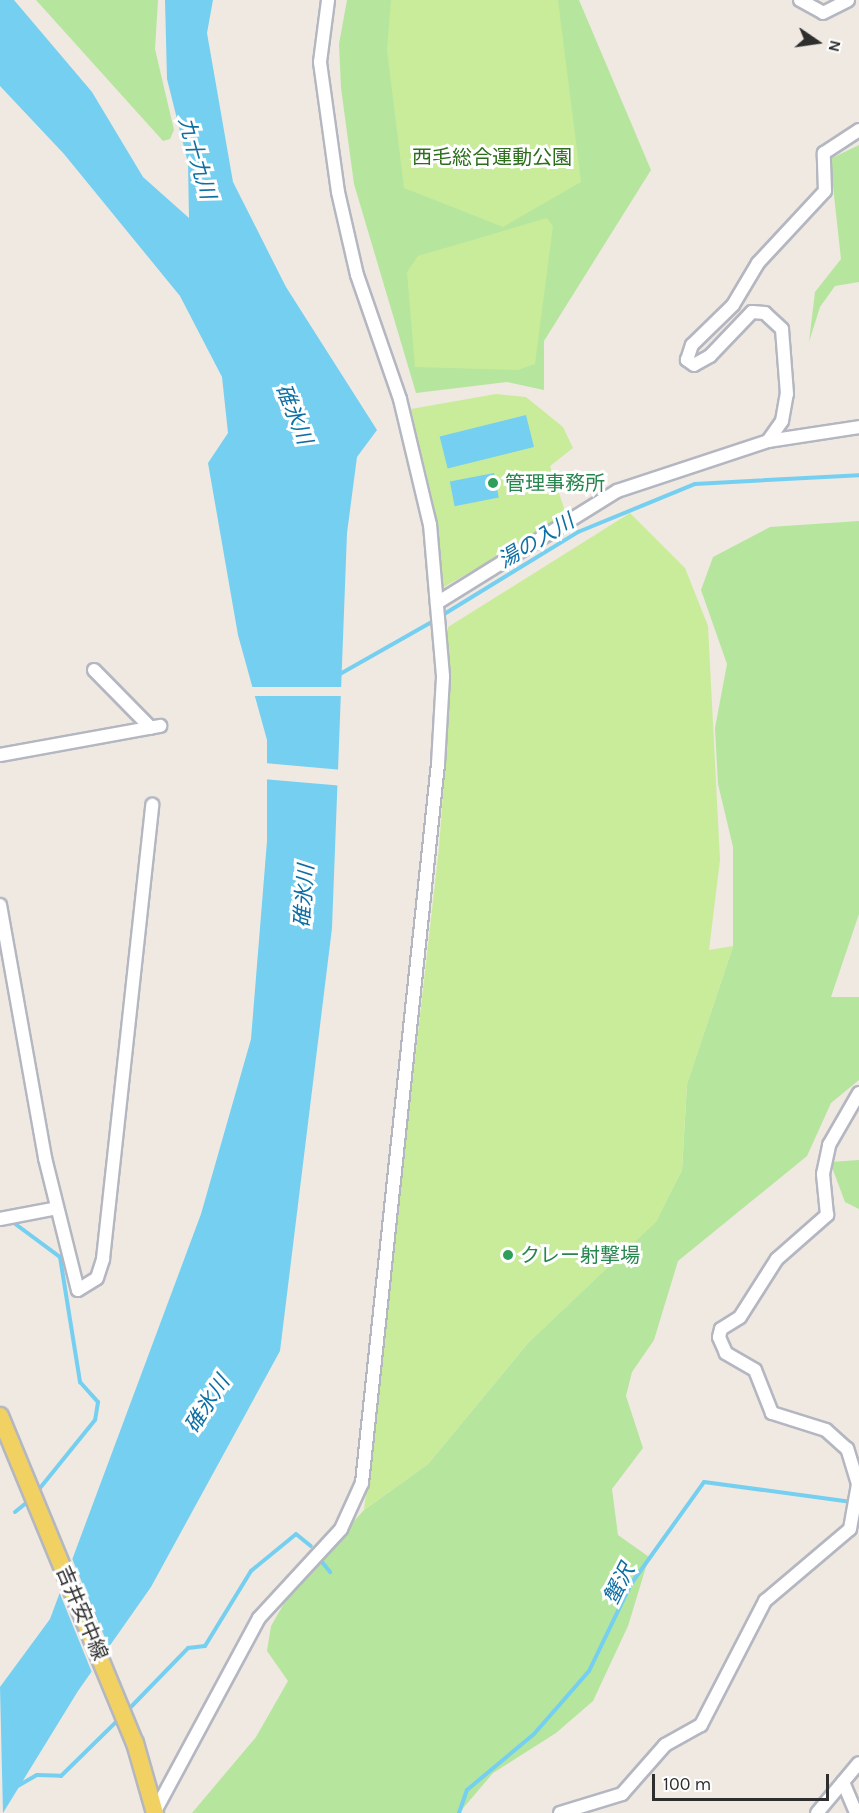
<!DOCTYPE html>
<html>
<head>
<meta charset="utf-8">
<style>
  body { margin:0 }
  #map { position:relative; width:859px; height:1813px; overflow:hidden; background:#efe9e1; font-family:Karla,"Noto Sans JP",sans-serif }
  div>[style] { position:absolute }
  .green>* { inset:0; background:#b6e59e }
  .pitch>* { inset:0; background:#c9ec9a }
  .water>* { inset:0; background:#75cff0; transform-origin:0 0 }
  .pier>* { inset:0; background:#efe9e1; transform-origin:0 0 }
  .stream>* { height:4px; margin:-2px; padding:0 2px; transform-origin:2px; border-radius:2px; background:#75cff0 }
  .roads { filter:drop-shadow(2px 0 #b4b7c1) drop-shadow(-2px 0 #b4b7c1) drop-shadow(0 2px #b4b7c1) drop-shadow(0 -2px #b4b7c1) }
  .minor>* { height:12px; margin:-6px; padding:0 6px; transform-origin:6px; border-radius:6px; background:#fff }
  .major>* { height:16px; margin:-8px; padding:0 8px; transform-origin:8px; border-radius:8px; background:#f2d163 }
  .dots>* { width:16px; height:16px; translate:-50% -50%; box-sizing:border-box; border:3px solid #fff; border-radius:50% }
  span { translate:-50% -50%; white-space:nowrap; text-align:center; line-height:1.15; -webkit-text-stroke:6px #fff; paint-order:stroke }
  .park-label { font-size:20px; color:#2c6e1b }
  .leisure-label { font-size:20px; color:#27864d }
  .left { translate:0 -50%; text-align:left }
  .street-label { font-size:20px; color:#2e2e2e }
  .water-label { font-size:21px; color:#0d6fa3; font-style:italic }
  .north { position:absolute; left:787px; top:12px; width:60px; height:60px; -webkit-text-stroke:4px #fff; paint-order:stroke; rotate:103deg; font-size:16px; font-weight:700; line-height:24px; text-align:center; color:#2e2e2e }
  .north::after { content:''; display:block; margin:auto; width:21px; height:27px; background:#2e2e2e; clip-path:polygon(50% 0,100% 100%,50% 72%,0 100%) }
  .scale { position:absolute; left:652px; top:1774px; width:177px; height:27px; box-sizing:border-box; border:3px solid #2e2e2e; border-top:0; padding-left:8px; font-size:18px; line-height:21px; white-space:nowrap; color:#2e2e2e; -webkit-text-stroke:4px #fff; paint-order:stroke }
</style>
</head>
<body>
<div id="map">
  <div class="green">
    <i style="clip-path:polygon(36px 0,158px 0,155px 49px,174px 130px,170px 139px,163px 141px)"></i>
    <i style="clip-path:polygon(347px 0,579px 0,651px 170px,544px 341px,544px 390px,507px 382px,416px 393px,354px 184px,341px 88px,339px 44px)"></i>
    <i style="clip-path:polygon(859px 145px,859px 282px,835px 286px,820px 307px,809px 342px,815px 292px,841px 259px,830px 159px)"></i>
    <i style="clip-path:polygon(859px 521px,859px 914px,831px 997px,859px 997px,859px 1080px,831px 1103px,807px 1156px,678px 1261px,654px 1340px,632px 1372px,626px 1396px,643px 1448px,612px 1489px,618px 1535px,649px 1557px,628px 1626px,593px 1701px,556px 1733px,493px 1773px,459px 1813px,192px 1813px,256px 1737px,288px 1681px,267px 1651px,271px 1626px,293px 1588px,364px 1510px,428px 1464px,528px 1343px,656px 1221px,682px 1170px,687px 1084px,733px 946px,733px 847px,718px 784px,715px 728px,727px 664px,701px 590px,713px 557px,770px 527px)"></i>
    <i style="clip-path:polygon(859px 1160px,859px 1209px,845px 1202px,830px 1162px)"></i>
  </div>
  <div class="pitch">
    <i style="clip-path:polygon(391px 0,558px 0,581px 182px,503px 227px,404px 188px,387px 50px)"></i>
    <i style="clip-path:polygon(547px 218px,553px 226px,535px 364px,518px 370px,415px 367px,407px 272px,418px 256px)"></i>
    <i style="clip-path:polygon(496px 394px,526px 397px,563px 427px,573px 448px,550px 466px,567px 517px,442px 588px,433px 501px,411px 409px)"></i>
    <i style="clip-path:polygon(630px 513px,685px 568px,708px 626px,720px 860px,709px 950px,733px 946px,687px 1084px,682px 1170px,656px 1222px,528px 1343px,428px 1464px,364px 1510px,439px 848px,448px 726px,448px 627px)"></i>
  </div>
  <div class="water">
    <i style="clip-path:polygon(0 0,14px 0,92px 92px,143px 177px,189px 218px,188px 163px,167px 79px,165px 0,213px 0,207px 33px,233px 182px,286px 287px,377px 430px,357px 457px,347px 533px,332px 928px,280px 1351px,151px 1587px,78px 1691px,3px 1813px,0 1687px,50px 1619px,201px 1214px,251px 1039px,267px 841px,267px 740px,238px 635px,208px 463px,228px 433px,222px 377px,180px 296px,64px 154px,0 86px)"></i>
    <i style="left:526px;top:415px;width:33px;height:89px;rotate:76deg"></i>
    <i style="left:494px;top:473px;width:25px;height:45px;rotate:79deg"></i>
  </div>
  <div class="pier">
    <i style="left:347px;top:687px;width:9px;height:95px;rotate:90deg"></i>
    <i style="left:264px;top:763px;width:79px;height:16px;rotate:5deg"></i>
    <i style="clip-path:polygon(71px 1556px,110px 1650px,93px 1675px,58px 1589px)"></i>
  </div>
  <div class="stream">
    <i style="left:441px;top:616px;width:161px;rotate:-31.5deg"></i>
    <i style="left:578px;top:532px;width:126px;rotate:-22.3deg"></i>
    <i style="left:695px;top:484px;width:164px;rotate:-3.1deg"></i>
    <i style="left:340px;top:674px;width:109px;rotate:-29.6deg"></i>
    <i style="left:14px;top:1223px;width:57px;rotate:36.5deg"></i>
    <i style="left:60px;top:1257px;width:127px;rotate:80.9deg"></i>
    <i style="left:80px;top:1382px;width:27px;rotate:48deg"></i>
    <i style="left:98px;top:1402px;width:18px;rotate:99deg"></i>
    <i style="left:95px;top:1420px;width:92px;rotate:128.9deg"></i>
    <i style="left:15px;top:1512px;width:19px;rotate:-39deg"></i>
    <i style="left:322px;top:1562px;width:13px;rotate:51deg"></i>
    <i style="left:127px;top:1711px;width:88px;rotate:-45.9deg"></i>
    <i style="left:188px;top:1648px;width:17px;rotate:-7deg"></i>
    <i style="left:205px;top:1646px;width:88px;rotate:-58.5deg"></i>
    <i style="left:251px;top:1571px;width:58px;rotate:-39.4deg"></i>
    <i style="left:296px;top:1534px;width:19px;rotate:39deg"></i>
    <i style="left:16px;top:1787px;width:24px;rotate:-30deg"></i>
    <i style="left:37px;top:1775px;width:24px;rotate:2deg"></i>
    <i style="left:61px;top:1776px;width:83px;rotate:-44.5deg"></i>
    <i style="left:459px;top:1813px;width:24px;rotate:-71deg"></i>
    <i style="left:467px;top:1790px;width:87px;rotate:-39.9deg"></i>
    <i style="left:534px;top:1734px;width:84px;rotate:-48.9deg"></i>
    <i style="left:589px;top:1671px;width:97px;rotate:-64.2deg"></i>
    <i style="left:631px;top:1584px;width:125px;rotate:-54.4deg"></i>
    <i style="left:704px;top:1482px;width:149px;rotate:7.7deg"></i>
  </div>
  <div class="roads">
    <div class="minor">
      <i style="left:800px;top:0;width:26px;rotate:29deg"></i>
      <i style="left:823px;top:13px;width:28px;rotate:-27deg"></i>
      <i style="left:768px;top:441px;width:24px;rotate:-55deg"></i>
      <i style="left:782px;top:421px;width:27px;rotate:-80deg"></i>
      <i style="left:787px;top:394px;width:65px;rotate:-94.4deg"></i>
      <i style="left:782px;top:329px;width:23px;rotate:-137deg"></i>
      <i style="left:765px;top:313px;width:13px;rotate:-176deg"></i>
      <i style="left:752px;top:312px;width:61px;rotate:133.7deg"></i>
      <i style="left:710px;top:356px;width:18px;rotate:151deg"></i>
      <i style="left:694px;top:365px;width:9px;rotate:-144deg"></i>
      <i style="left:687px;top:360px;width:16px;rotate:-72deg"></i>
      <i style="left:692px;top:345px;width:57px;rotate:-44.3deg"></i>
      <i style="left:733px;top:305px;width:49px;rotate:-59.2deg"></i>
      <i style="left:758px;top:263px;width:98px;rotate:-47.1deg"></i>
      <i style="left:825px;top:191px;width:38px;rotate:-92deg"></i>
      <i style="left:824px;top:153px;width:42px;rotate:-33.3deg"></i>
      <i style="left:437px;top:603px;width:212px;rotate:-31.9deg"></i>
      <i style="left:617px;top:491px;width:159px;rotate:-18.3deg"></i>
      <i style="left:768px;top:441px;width:92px;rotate:-8.7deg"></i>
      <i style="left:94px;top:670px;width:81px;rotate:45.5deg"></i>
      <i style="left:0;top:755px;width:163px;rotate:-10.3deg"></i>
      <i style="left:0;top:905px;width:257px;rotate:79.9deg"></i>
      <i style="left:45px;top:1158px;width:136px;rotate:76deg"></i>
      <i style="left:78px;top:1290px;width:22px;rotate:-32deg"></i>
      <i style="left:97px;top:1278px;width:20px;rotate:-72deg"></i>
      <i style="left:103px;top:1259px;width:457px;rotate:-83.8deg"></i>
      <i style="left:0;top:1219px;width:58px;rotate:-10.9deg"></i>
      <i style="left:843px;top:1782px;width:34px;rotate:67deg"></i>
      <i style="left:154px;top:1813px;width:221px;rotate:-61.7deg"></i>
      <i style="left:259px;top:1618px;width:121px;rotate:-47.3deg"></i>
      <i style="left:341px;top:1529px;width:51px;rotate:-65.5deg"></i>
      <i style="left:362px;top:1483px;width:723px;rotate:-83.97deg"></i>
      <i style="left:438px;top:764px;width:88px;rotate:-86.7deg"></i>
      <i style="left:443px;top:676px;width:152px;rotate:-94.9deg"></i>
      <i style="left:430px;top:525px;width:130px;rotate:-103.4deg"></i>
      <i style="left:400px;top:399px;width:131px;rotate:-109.1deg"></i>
      <i style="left:357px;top:275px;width:85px;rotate:-102.9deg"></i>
      <i style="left:338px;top:192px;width:131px;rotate:-97.9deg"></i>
      <i style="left:320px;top:62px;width:63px;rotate:-82.6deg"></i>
      <i style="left:560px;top:1813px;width:65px;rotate:-17deg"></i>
      <i style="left:622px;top:1794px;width:65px;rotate:-48.7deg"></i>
      <i style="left:665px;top:1745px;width:41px;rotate:-29.1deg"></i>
      <i style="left:701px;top:1725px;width:140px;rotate:-62.7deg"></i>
      <i style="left:765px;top:1601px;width:111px;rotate:-40.3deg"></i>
      <i style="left:850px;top:1529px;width:46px;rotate:-79.9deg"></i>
      <i style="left:858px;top:1484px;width:37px;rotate:-107deg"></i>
      <i style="left:847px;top:1449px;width:28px;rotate:-138deg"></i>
      <i style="left:826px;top:1430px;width:57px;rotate:-162.5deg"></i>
      <i style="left:772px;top:1413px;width:46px;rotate:-111.6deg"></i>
      <i style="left:755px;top:1370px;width:34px;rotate:-150deg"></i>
      <i style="left:726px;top:1353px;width:17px;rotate:-114deg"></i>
      <i style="left:719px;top:1337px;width:8px;rotate:-76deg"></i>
      <i style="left:721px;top:1329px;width:22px;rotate:-32deg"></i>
      <i style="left:740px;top:1317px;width:69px;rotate:-57.5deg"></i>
      <i style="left:777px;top:1259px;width:67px;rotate:-41.3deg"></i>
      <i style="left:827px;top:1215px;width:41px;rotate:-95.6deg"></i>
      <i style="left:823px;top:1174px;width:30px;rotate:-78deg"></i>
      <i style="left:829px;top:1145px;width:60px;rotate:-60deg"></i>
      <i style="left:817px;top:1813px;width:65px;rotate:-50deg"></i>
    </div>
    <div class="major">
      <i style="left:0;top:1416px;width:354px;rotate:67.6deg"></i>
      <i style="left:135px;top:1743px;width:73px;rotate:74.1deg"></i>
    </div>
  </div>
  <div class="dots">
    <i style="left:493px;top:483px;background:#2e9e5b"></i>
    <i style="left:508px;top:1255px;background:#2e9e5b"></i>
  </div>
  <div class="park-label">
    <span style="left:492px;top:157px">西毛総合運動公園</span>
  </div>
  <div class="leisure-label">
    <span class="left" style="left:505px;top:483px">管理事務所</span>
    <span class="left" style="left:520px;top:1255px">クレー射撃場</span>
  </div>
  <div class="street-label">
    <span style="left:82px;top:1613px;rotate:67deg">吉井安中線</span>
  </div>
  <div class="water-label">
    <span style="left:197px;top:158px;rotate:74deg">九十九川</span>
    <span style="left:294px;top:414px;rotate:68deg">碓氷川</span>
    <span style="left:536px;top:541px;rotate:-31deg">湯の入川</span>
    <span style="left:304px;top:896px;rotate:-86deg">碓氷川</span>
    <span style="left:207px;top:1404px;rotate:-57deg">碓氷川</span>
    <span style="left:619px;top:1584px;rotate:-63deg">蟹沢</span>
  </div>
  <div class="north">N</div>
  <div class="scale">100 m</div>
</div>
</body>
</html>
